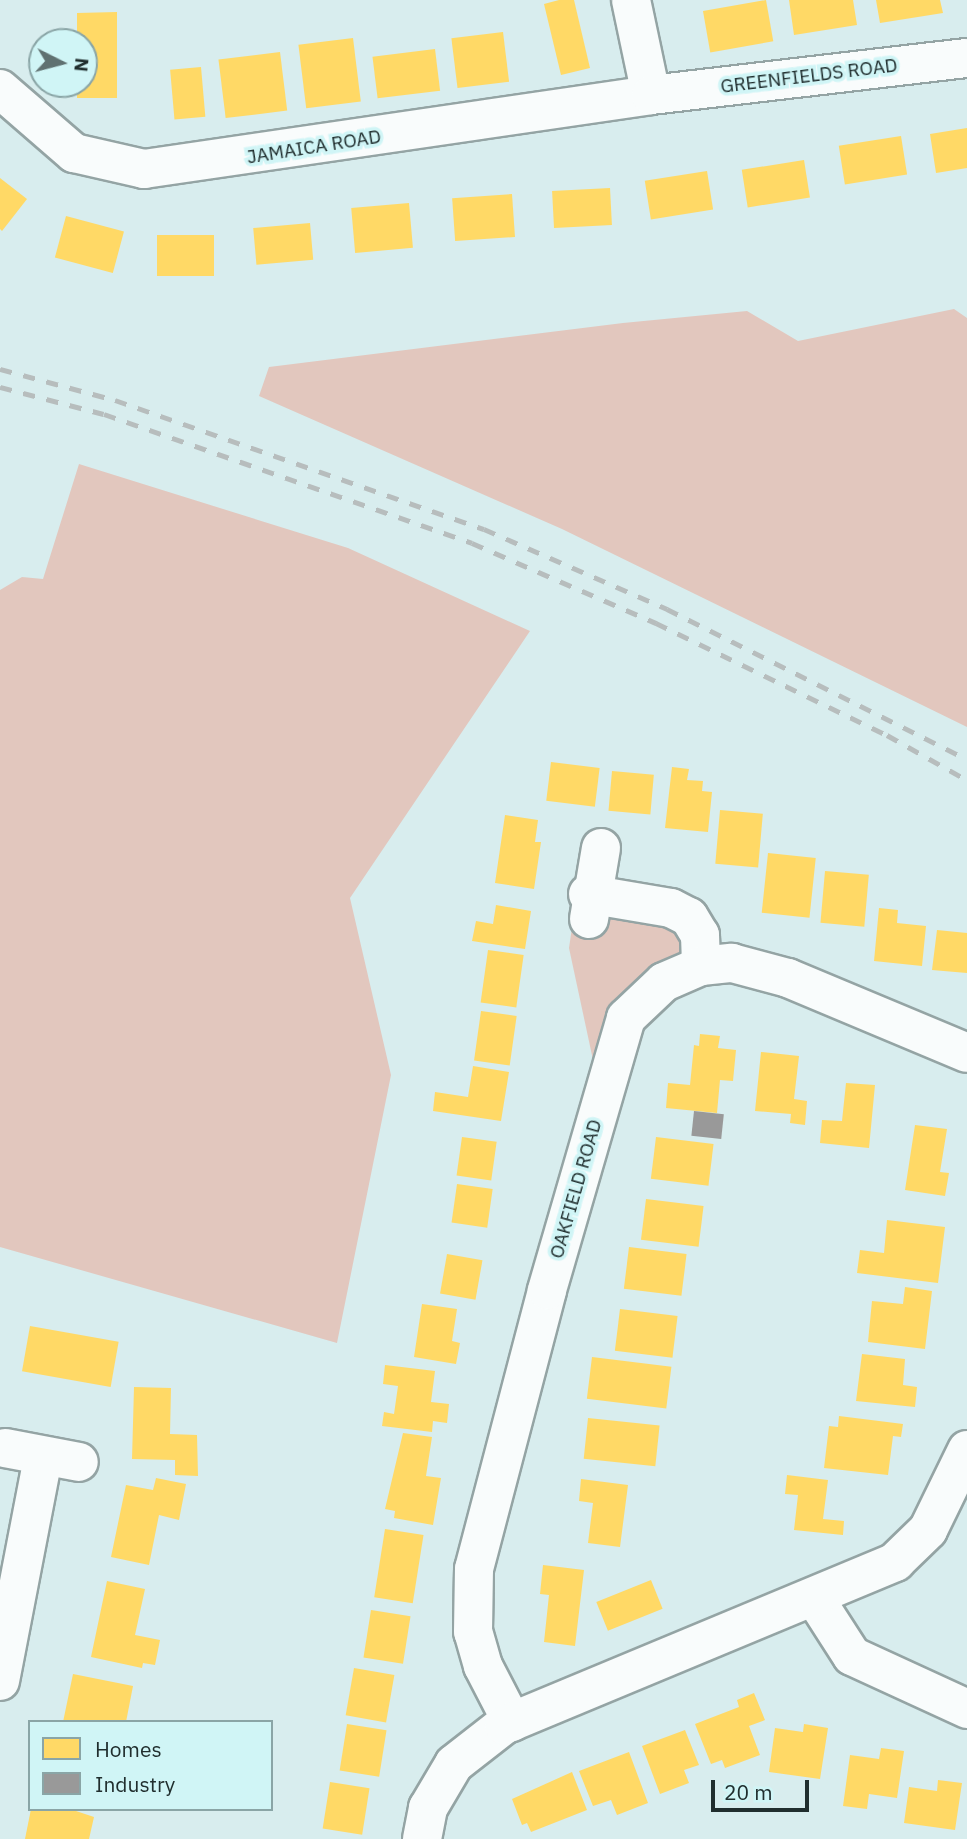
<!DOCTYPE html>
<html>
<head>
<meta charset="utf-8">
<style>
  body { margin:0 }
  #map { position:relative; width:967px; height:1839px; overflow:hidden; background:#d8edee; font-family:"IBM Plex Sans",sans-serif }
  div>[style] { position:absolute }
  .green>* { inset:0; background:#e2c7be }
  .homes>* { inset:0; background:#ffd966; transform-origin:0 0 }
  .industry>* { inset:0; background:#999; transform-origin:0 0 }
  .roads { filter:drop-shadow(2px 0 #94a4a4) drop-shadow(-2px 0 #94a4a4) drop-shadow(0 2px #94a4a4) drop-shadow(0 -2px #94a4a4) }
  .minor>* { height:38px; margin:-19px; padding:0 19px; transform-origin:19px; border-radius:19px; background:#f9fcfc }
  .rail>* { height:5px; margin-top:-2.5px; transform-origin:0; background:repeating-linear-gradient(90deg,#b7bdbd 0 12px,transparent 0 24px) }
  span { translate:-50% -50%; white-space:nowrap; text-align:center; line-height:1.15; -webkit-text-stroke:7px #d0f5f6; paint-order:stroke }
  .street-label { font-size:19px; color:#202e2e }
  .legend { position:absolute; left:28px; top:1720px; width:245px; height:91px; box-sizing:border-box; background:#d0f5f6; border:2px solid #8aa5a6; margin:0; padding:9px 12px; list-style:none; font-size:21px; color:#202e2e }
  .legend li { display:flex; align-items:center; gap:14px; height:35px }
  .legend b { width:35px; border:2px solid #8aa5a6 }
  .north { position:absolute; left:28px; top:28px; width:70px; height:70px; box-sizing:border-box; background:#d0f5f6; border:2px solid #8aa5a6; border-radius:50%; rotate:96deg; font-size:19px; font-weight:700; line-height:28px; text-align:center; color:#202e2e }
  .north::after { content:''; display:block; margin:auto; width:24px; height:32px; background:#607171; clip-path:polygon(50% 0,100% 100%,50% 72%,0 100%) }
  .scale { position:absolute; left:711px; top:1780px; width:98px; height:32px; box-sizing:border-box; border:4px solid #202e2e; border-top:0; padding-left:9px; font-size:21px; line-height:24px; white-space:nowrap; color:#202e2e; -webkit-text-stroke:5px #d0f5f6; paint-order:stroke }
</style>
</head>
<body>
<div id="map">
  <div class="green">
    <i style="clip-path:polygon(954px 309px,967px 318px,967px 727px,562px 529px,259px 396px,269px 367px,623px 323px,747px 311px,798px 341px)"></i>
    <i style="clip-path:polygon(79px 464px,348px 548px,530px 631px,350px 898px,391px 1075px,337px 1343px,0 1247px,0 590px,22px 577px,43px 579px)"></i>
    <i style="clip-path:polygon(610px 913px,684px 924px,693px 944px,596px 1074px,569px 948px,573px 921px)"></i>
  </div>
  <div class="homes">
    <i style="clip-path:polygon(559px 0,574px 0,590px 68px,561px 75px,544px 4px)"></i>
    <i style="left:766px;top:0;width:42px;height:64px;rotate:80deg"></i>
    <i style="clip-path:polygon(789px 0,853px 0,857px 25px,794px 35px)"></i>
    <i style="clip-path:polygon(876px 0,940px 0,943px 13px,880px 23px)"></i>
    <i style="clip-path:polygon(117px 12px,117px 98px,77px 98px,77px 84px,84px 84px,84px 42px,77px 42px,77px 13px)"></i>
    <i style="left:503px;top:32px;width:50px;height:52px;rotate:83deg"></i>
    <i style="left:353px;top:38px;width:64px;height:55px;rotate:83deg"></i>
    <i style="left:435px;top:49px;width:42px;height:63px;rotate:83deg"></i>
    <i style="left:280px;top:52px;width:59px;height:62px;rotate:83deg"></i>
    <i style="left:201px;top:67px;width:50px;height:31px;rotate:85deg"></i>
    <i style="clip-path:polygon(967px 128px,967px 168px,936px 173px,930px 134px)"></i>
    <i style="left:901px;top:136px;width:39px;height:63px;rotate:81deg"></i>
    <i style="left:804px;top:160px;width:38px;height:63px;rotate:81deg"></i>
    <i style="left:707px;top:171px;width:39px;height:63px;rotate:81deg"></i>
    <i style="clip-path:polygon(0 178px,27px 199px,2px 231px,0 229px)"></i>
    <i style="left:610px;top:188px;width:37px;height:58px;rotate:87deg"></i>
    <i style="left:512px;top:194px;width:43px;height:60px;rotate:86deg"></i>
    <i style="left:409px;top:203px;width:45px;height:58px;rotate:85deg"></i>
    <i style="left:66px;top:216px;width:60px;height:43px;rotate:15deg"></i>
    <i style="left:310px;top:223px;width:37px;height:57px;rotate:85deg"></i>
    <i style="left:157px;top:235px;width:57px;height:41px"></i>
    <i style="left:551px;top:762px;width:49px;height:39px;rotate:7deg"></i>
    <i style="clip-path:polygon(672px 767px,689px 769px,687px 780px,703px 781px,702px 791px,712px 792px,708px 832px,665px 828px)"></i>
    <i style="left:612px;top:771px;width:42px;height:40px;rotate:5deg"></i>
    <i style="left:720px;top:810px;width:43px;height:54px;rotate:5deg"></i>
    <i style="clip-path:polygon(505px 815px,538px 820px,535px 842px,541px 842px,534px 889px,495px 883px)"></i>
    <i style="left:768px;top:853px;width:48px;height:60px;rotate:6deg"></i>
    <i style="left:825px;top:871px;width:44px;height:52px;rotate:5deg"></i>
    <i style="clip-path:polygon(496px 905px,531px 911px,525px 949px,472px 941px,476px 921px,493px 924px)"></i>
    <i style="clip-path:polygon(879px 908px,898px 910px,897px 923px,926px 926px,922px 966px,874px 961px)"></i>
    <i style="clip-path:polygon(937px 930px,967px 933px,967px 973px,932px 970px)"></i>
    <i style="left:488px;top:950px;width:36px;height:53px;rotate:8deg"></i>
    <i style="left:481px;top:1011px;width:36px;height:50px;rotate:8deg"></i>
    <i style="clip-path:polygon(700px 1034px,720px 1036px,718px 1048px,736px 1050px,733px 1081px,720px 1080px,717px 1113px,666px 1108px,668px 1083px,690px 1085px,694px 1045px,699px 1046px)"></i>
    <i style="clip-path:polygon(761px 1052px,799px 1056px,794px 1099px,807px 1101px,805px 1125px,790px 1123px,791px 1114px,755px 1111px)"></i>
    <i style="clip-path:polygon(473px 1066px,509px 1072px,501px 1121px,433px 1111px,435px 1092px,468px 1097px)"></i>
    <i style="clip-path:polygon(846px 1083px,875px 1085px,869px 1148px,820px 1143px,822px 1120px,842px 1121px)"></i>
    <i style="clip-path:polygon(915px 1125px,947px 1129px,940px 1172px,949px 1173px,945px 1196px,905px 1190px)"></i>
    <i style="left:462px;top:1137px;width:35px;height:39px;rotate:8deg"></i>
    <i style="left:656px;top:1137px;width:58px;height:42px;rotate:7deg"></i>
    <i style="left:457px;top:1184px;width:36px;height:39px;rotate:8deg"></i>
    <i style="left:646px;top:1199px;width:58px;height:41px;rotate:7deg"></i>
    <i style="clip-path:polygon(887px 1220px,945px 1227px,938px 1283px,857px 1273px,860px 1250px,884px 1253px)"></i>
    <i style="left:629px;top:1247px;width:58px;height:42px;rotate:7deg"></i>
    <i style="left:447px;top:1254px;width:36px;height:40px;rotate:10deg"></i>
    <i style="clip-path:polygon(905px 1287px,932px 1291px,925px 1349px,868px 1342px,872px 1301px,903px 1304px)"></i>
    <i style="clip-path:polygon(422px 1304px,457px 1309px,452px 1341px,460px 1343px,456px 1364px,414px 1357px)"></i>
    <i style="left:620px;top:1309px;width:58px;height:42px;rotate:7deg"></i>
    <i style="left:30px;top:1326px;width:90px;height:46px;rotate:10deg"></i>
    <i style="clip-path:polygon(862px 1354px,905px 1359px,903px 1385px,917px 1387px,915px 1407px,856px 1401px)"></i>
    <i style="left:592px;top:1357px;width:80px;height:42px;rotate:7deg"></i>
    <i style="clip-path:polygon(385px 1365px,435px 1371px,431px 1402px,449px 1404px,447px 1423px,433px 1421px,432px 1432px,382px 1426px,384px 1412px,394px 1414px,398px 1386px,383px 1384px)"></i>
    <i style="clip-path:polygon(134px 1387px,171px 1388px,170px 1434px,197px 1435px,198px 1476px,175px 1475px,175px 1460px,132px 1459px)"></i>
    <i style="clip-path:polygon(839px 1416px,903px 1424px,901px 1437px,893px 1436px,888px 1475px,824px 1468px,829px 1426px,838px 1427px)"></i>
    <i style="left:588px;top:1418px;width:72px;height:41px;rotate:6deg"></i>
    <i style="clip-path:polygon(403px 1433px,432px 1437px,426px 1476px,441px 1478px,433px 1525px,394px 1518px,395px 1511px,385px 1509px)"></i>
    <i style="clip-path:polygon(787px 1475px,828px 1480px,823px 1519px,844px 1521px,843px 1535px,794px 1530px,798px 1495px,785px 1494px)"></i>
    <i style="clip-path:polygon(156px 1478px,186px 1484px,179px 1520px,159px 1515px,149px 1565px,111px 1557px,126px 1485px,153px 1490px)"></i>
    <i style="clip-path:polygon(581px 1479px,628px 1485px,620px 1547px,588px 1543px,593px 1503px,579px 1501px)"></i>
    <i style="left:385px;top:1529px;width:39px;height:69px;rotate:9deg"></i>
    <i style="clip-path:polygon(543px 1565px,584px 1570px,575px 1646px,544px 1642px,549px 1595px,540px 1594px)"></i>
    <i style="left:651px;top:1580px;width:31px;height:59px;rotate:68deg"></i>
    <i style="clip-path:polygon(107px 1581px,145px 1589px,135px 1635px,160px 1640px,155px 1665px,143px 1663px,142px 1668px,91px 1657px)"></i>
    <i style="left:371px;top:1610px;width:40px;height:48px;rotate:9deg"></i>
    <i style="left:354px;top:1668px;width:41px;height:48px;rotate:10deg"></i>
    <i style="clip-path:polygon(73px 1674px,133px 1686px,126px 1722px,63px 1722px)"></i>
    <i style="clip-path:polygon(754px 1693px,765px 1720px,749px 1726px,760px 1755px,725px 1768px,722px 1760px,711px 1764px,695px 1724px,739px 1707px,737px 1700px)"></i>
    <i style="left:347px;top:1724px;width:40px;height:47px;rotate:9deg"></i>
    <i style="clip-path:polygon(804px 1724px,828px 1728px,820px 1779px,769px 1772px,775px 1728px,803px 1732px)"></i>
    <i style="clip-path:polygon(685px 1730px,699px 1765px,684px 1770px,689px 1783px,660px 1794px,642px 1746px)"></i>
    <i style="clip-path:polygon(881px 1748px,904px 1751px,897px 1798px,869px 1794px,867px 1809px,843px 1806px,850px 1755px,879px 1759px)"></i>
    <i style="clip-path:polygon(629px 1752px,648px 1803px,617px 1815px,611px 1800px,593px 1806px,579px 1771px)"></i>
    <i style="clip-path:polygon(572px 1772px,587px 1810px,531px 1832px,527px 1823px,522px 1825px,512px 1799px)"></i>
    <i style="clip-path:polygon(938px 1780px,962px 1783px,955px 1830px,904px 1823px,909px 1787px,937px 1791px)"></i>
    <i style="left:330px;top:1782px;width:40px;height:47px;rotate:9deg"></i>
    <i style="clip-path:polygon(31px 1809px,70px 1809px,94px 1817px,89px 1839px,25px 1839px)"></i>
  </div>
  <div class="industry">
    <i style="left:694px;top:1111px;width:30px;height:25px;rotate:6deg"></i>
  </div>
  <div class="roads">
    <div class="minor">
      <i style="left:631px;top:0;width:97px;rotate:78.1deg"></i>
      <i style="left:0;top:89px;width:98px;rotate:40.9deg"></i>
      <i style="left:74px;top:153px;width:72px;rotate:12.9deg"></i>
      <i style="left:144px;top:169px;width:512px;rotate:-8.3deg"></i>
      <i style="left:651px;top:95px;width:318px;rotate:-6.7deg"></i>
      <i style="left:588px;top:894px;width:84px;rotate:9.6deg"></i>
      <i style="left:671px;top:908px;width:20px;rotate:27deg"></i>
      <i style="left:689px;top:917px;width:21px;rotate:59deg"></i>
      <i style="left:700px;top:935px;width:31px;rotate:88deg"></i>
      <i style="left:589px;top:919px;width:72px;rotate:-80.4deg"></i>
      <i style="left:5px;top:1448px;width:75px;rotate:10.7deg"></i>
      <i style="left:814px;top:1597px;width:70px;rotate:57.2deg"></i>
      <i style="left:852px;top:1656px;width:127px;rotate:24.7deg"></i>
      <i style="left:0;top:1681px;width:228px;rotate:-79.1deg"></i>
      <i style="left:512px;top:1722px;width:63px;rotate:-117.4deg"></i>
      <i style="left:483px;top:1666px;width:35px;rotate:-106deg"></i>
      <i style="left:473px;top:1632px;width:63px;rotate:-89.1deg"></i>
      <i style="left:474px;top:1569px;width:288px;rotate:-75.3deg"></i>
      <i style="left:547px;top:1290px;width:283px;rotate:-73.8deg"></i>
      <i style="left:626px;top:1018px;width:52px;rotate:-43.5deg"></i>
      <i style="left:664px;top:982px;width:40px;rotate:-23.4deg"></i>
      <i style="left:701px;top:966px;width:31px;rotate:-6deg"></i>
      <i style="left:732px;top:963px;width:58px;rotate:15deg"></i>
      <i style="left:788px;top:978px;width:194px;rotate:22.7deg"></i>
      <i style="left:422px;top:1839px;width:32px;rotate:-79deg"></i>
      <i style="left:428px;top:1808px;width:51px;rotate:-59.4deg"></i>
      <i style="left:454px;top:1764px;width:63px;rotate:-38deg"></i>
      <i style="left:504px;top:1725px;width:424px;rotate:-22.6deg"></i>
      <i style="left:895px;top:1562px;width:46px;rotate:-44.1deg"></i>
      <i style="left:928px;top:1530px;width:89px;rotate:-64deg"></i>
    </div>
  </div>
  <div class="rail">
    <i style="left:0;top:369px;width:119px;rotate:15.1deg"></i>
    <i style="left:115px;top:400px;width:391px;rotate:19.3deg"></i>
    <i style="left:484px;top:529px;width:200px;rotate:23.6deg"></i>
    <i style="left:667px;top:609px;width:335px;rotate:26.6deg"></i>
    <i style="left:0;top:387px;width:107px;rotate:14.6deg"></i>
    <i style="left:104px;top:414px;width:390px;rotate:19.3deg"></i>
    <i style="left:472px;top:543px;width:201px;rotate:23.5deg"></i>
    <i style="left:656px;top:623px;width:257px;rotate:25.9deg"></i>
    <i style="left:887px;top:735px;width:92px;rotate:29.4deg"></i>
  </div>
  <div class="street-label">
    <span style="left:809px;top:76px;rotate:-7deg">GREENFIELDS ROAD</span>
    <span style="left:314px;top:147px;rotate:-9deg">JAMAICA ROAD</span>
    <span style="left:576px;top:1189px;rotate:-74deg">OAKFIELD ROAD</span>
  </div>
  <ul class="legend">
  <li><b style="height:19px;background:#ffd966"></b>Homes</li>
  <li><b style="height:19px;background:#999"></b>Industry</li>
  </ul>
  <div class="north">N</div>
  <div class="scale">20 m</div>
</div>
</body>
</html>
